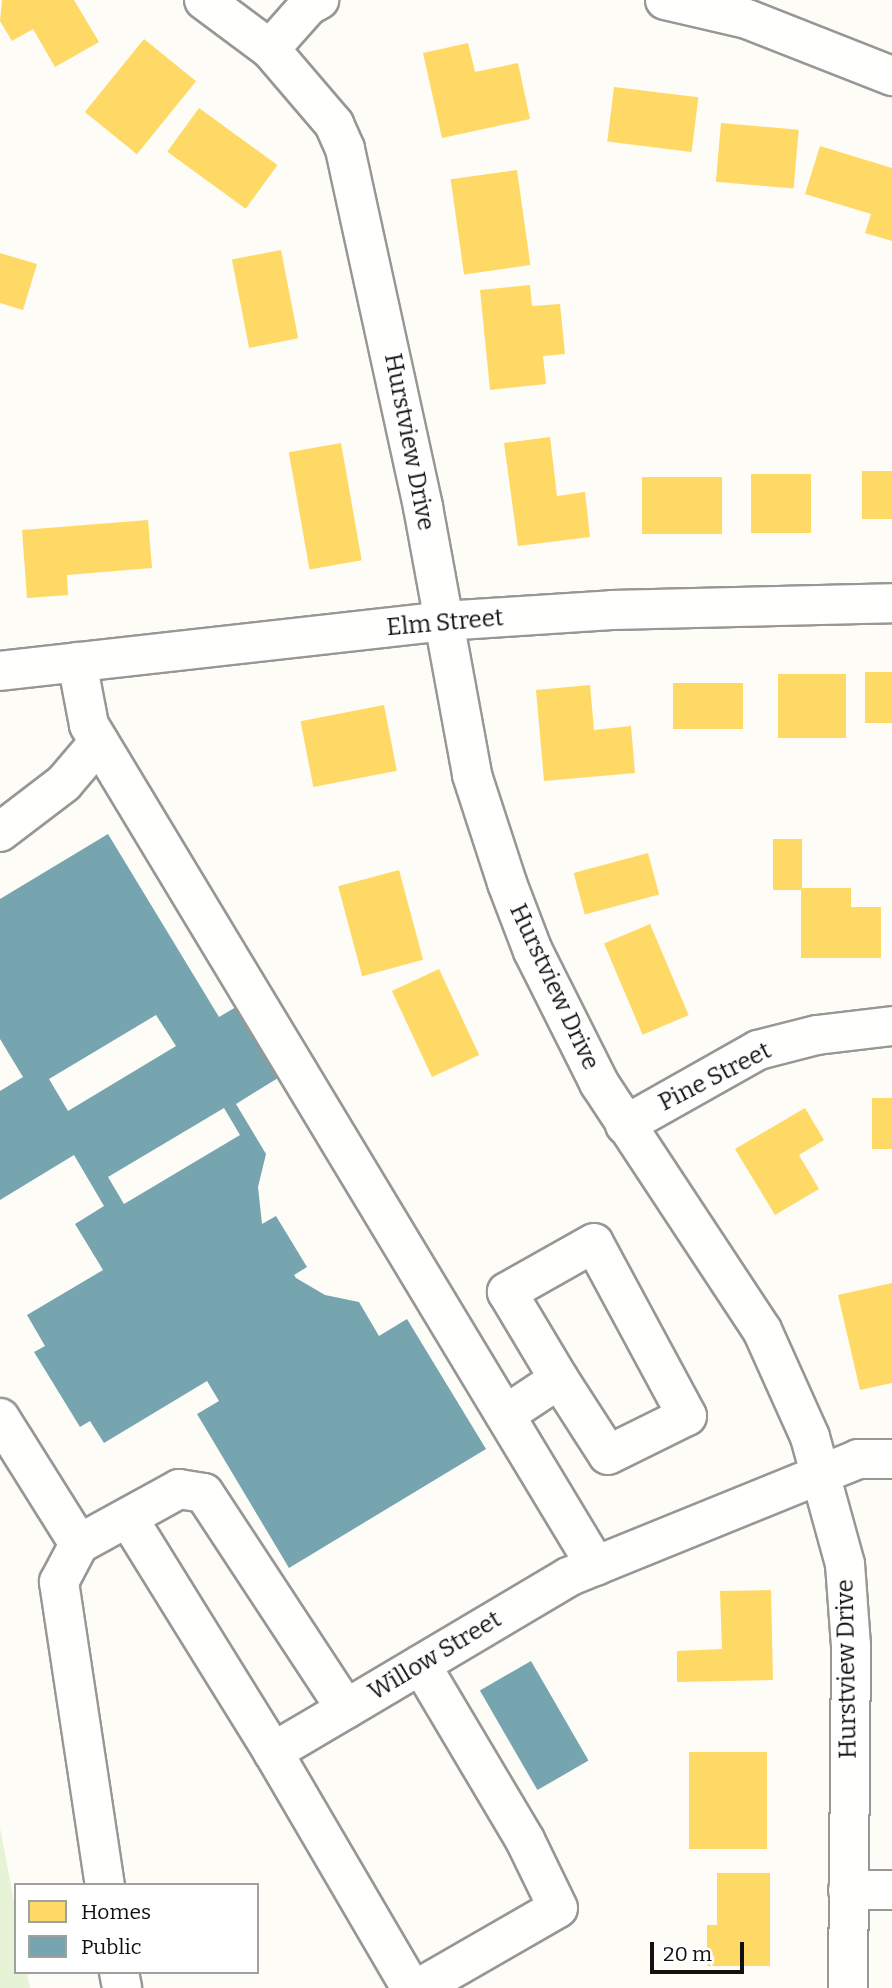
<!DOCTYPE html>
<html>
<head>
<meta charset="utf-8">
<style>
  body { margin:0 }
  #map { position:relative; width:892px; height:1988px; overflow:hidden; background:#fdfcf7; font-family:Bitter,serif }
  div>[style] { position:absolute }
  .green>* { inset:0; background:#e7f3d7 }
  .homes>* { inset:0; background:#ffd966; transform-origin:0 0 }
  .public>* { inset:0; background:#76a5af; transform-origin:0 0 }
  .roads { filter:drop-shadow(2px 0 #979795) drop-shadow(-2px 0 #979795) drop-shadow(0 2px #979795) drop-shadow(0 -2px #979795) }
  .minor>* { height:38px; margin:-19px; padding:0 19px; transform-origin:19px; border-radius:19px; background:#fffffe }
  span { translate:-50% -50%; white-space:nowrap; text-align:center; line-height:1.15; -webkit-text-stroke:7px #fff; paint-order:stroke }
  .street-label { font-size:24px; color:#111 }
  .legend { position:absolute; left:14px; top:1883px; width:245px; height:91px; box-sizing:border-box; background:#fff; border:2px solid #a0a0a0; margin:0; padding:9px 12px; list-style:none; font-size:21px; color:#111 }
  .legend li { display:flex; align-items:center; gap:14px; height:35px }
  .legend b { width:35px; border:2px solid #a0a0a0 }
  .scale { position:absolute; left:650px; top:1942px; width:94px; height:32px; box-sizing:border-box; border:4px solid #111; border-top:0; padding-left:9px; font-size:21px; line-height:24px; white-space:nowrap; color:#111; -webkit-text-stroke:5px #fff; paint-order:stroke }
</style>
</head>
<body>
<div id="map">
  <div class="green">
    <i style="clip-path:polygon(0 1828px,16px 1912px,16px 1972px,27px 1972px,30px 1988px,0 1988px)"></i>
  </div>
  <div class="homes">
    <i style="clip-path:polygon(74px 0,99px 42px,55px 67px,33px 29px,12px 41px,0 21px,2px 0)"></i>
    <i style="left:144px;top:39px;width:67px;height:94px;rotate:39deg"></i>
    <i style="clip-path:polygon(468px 43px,475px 72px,518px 63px,530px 119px,442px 138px,423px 53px)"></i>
    <i style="left:614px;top:87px;width:85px;height:55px;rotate:7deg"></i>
    <i style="left:199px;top:108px;width:97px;height:54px;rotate:36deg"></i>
    <i style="left:721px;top:123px;width:78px;height:59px;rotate:5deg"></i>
    <i style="clip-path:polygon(820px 146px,892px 168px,892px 241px,865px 233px,871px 214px,805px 194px)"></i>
    <i style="left:517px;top:170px;width:96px;height:67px;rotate:82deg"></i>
    <i style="left:281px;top:250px;width:90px;height:50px;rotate:79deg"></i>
    <i style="clip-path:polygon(0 253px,37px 264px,23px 310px,0 303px)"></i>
    <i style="clip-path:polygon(530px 285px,532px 306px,560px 304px,565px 354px,543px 356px,546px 384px,490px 390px,480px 290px)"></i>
    <i style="clip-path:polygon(550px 437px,557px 496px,585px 492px,590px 537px,518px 546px,504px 443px)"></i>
    <i style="left:341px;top:443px;width:119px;height:53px;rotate:80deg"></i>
    <i style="left:862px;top:471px;width:30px;height:48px"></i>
    <i style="left:751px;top:474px;width:60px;height:59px"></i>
    <i style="left:642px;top:477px;width:80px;height:57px"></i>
    <i style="clip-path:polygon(148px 520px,152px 568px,67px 575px,68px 595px,27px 598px,22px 530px)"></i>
    <i style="left:865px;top:672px;width:27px;height:51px"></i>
    <i style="left:778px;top:674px;width:68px;height:64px"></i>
    <i style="left:673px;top:683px;width:70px;height:46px"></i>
    <i style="clip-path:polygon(590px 685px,594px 730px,631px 726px,635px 773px,544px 781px,536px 690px)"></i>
    <i style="left:384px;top:705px;width:67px;height:85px;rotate:79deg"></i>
    <i style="clip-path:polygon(773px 839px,802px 839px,802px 888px,851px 888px,851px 907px,881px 907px,881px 958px,801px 958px,801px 890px,773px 890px)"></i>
    <i style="left:648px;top:853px;width:43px;height:77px;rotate:75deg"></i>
    <i style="left:399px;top:870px;width:93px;height:63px;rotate:75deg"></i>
    <i style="left:650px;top:924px;width:99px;height:50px;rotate:67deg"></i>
    <i style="left:439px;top:969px;width:95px;height:52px;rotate:65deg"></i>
    <i style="left:872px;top:1098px;width:20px;height:51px"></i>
    <i style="clip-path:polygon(805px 1108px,824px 1140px,799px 1155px,819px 1189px,775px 1215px,735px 1149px)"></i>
    <i style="clip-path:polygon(892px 1283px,892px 1383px,860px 1390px,838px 1295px)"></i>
    <i style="clip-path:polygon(771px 1590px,773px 1680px,677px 1682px,677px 1651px,722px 1649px,720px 1591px)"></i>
    <i style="left:689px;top:1752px;width:78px;height:97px"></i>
    <i style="clip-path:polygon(717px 1873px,770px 1873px,770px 1966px,707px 1966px,707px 1925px,717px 1925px)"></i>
  </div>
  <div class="public">
    <i style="clip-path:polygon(evenodd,108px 834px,219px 1017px,236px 1007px,278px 1078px,236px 1104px,266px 1154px,258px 1187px,262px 1224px,276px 1216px,307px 1267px,294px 1275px,296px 1278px,325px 1295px,359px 1302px,379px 1336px,407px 1319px,486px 1449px,289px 1568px,197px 1414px,219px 1401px,207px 1381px,104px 1443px,90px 1421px,80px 1427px,34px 1352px,45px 1346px,27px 1315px,103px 1270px,75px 1224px,104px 1206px,74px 1155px,0 1200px,0 1091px,23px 1077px,0 1039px,0 899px,108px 834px,156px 1015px,176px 1046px,68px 1111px,49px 1079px,156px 1015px,108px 834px,224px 1108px,240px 1135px,124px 1204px,108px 1177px,224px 1108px)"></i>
    <i style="left:531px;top:1661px;width:115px;height:59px;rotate:60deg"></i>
  </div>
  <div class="roads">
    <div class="minor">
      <i style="left:204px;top:0;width:82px;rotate:36.6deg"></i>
      <i style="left:270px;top:49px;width:99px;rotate:49.5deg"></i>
      <i style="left:334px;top:124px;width:27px;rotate:66deg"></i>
      <i style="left:345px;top:149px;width:366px;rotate:77.7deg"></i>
      <i style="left:423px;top:507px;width:272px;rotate:79.6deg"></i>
      <i style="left:472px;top:775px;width:114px;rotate:72deg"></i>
      <i style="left:507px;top:883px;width:73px;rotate:69.1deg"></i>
      <i style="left:533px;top:951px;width:148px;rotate:63.4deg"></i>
      <i style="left:599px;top:1083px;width:296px;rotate:56.6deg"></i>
      <i style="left:762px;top:1330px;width:117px;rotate:65.8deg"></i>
      <i style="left:810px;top:1437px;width:132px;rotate:74.6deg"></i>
      <i style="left:845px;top:1564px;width:81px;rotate:85.8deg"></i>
      <i style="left:851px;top:1645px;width:343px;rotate:90.5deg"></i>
      <i style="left:665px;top:0;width:84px;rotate:13deg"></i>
      <i style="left:747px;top:19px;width:156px;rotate:21.5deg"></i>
      <i style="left:270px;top:49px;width:57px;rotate:-48.5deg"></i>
      <i style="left:308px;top:6px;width:13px;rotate:-29deg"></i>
      <i style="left:77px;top:662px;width:64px;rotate:79.2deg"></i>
      <i style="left:89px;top:725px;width:982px;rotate:58.92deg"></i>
      <i style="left:0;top:671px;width:446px;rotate:-6.4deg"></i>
      <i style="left:443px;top:621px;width:169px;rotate:-3.7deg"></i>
      <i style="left:612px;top:610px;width:280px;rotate:-1.4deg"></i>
      <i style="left:0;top:832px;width:81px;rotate:-37.4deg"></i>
      <i style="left:64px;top:783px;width:54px;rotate:-49.5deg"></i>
      <i style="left:625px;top:1125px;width:153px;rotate:-29.4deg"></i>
      <i style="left:758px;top:1050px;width:61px;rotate:-14.3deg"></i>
      <i style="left:817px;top:1035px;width:76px;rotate:-6.8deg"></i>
      <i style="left:505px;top:1415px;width:65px;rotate:-33.7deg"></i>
      <i style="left:559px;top:1379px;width:90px;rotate:57.2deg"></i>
      <i style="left:608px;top:1455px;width:88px;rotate:-26.3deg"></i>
      <i style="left:687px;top:1416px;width:196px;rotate:-118.3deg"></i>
      <i style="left:594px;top:1243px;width:100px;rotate:150.6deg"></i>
      <i style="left:507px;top:1292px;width:101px;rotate:59.1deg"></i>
      <i style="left:0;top:1418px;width:149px;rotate:57.9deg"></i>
      <i style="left:128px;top:1518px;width:275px;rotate:58.2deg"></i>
      <i style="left:79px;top:1544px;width:114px;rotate:-28.8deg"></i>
      <i style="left:179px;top:1489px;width:25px;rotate:9deg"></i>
      <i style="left:204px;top:1493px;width:258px;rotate:56.7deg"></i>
      <i style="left:346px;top:1709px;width:258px;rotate:-30.7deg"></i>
      <i style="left:568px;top:1577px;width:313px;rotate:-22.1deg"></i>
      <i style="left:858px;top:1459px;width:34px"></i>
      <i style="left:79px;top:1544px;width:43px;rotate:117.8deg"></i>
      <i style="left:59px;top:1582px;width:306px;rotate:81.4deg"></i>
      <i style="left:346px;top:1709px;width:85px;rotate:149.5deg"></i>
      <i style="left:273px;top:1752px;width:273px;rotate:59.7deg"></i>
      <i style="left:848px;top:1890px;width:44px"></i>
      <i style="left:119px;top:1972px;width:16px;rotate:79deg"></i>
      <i style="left:419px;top:1988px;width:160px;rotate:-29.9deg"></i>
      <i style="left:558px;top:1908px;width:76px;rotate:-115.9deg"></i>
      <i style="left:525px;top:1840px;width:204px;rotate:-120.7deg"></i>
    </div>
  </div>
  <div class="street-label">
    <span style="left:409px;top:442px;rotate:79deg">Hurstview Drive</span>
    <span style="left:445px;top:623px;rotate:-5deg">Elm Street</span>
    <span style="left:554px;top:987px;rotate:65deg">Hurstview Drive</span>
    <span style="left:715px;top:1077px;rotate:-27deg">Pine Street</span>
    <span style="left:435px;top:1656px;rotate:-31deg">Willow Street</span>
    <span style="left:847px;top:1669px;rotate:-91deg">Hurstview Drive</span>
  </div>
  <ul class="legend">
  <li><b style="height:19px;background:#ffd966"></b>Homes</li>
  <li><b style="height:19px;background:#76a5af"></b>Public</li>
  </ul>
  <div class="scale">20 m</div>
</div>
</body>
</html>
